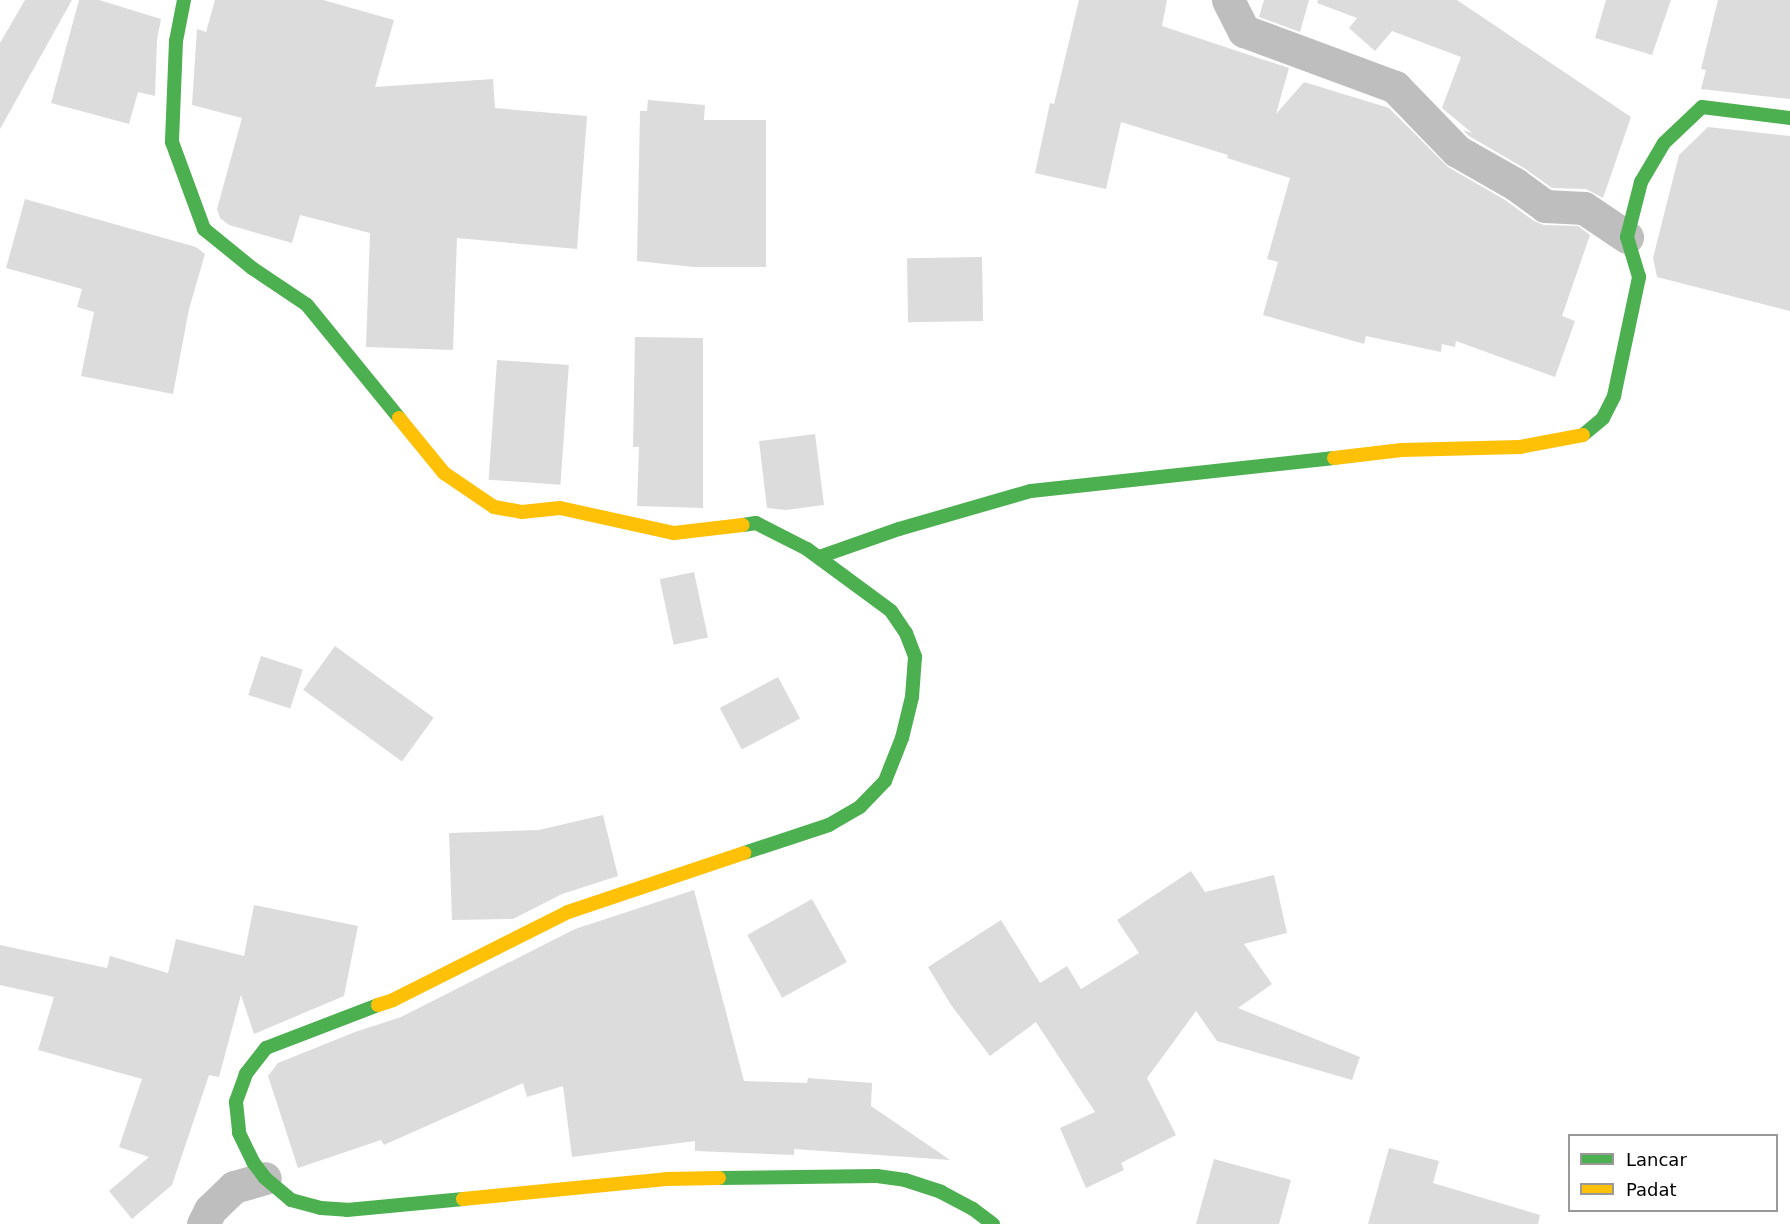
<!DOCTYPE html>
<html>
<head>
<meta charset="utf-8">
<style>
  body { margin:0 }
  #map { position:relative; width:1790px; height:1224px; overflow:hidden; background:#fff; font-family:"DejaVu Sans",sans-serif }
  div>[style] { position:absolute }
  .building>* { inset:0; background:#dcdcdc; transform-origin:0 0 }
  .street>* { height:33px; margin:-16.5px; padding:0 16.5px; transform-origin:16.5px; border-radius:16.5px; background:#bebebe }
  .fast>* { height:14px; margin:-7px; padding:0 7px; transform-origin:7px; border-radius:7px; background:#4caf50 }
  .slow>* { height:14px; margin:-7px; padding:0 7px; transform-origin:7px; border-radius:7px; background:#ffc107 }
  span { translate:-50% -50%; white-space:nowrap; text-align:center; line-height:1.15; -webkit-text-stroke:6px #fff; paint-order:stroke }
  .legend { position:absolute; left:1568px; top:1134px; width:210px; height:78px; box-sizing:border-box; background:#fff; border:2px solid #999; margin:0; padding:8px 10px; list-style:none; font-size:18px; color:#000 }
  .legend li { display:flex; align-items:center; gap:12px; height:30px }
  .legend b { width:30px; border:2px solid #999 }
</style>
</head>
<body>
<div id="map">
  <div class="building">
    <i style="clip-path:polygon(25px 0,72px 0,0 129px,0 43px)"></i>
    <i style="clip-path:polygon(79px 0,99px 0,161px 19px,157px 40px,155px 96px,138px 92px,129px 124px,51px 103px)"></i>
    <i style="clip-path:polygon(215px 0,323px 0,394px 20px,375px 87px,493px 79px,495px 108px,587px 116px,577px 249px,457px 238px,453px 350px,366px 347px,370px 233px,300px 215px,292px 243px,229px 225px,220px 218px,217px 209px,242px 118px,192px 105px,197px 29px,206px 32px)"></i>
    <i style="clip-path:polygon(1079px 0,1167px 0,1162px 26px,1289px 68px,1276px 114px,1304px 82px,1389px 108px,1448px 167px,1505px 200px,1534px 221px,1544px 225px,1578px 226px,1590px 235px,1562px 316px,1575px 321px,1555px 377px,1456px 341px,1455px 347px,1442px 344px,1441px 352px,1366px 336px,1364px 344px,1263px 315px,1278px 262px,1267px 259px,1290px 178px,1227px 158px,1228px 155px,1121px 122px,1106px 189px,1035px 173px,1050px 103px,1054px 104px)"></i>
    <i style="clip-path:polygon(1264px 0,1309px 0,1300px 32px,1259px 17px)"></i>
    <i style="clip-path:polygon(1318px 0,1457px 0,1631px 117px,1603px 198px,1586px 189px,1552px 188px,1524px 168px,1469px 136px,1463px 130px,1472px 133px,1442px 108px,1461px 57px,1392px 31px,1375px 51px,1349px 28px,1357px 18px,1317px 3px)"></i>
    <i style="clip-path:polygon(1606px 0,1671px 0,1652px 55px,1595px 38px)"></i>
    <i style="clip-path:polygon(1718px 0,1790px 0,1790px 99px,1701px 89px,1706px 70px,1701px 69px)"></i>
    <i style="clip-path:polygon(648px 100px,705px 105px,704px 120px,766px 120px,766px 267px,694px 267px,637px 261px,640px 111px,647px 111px)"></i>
    <i style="clip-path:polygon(1708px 127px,1790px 136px,1790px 311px,1657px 277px,1653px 258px,1679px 155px)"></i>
    <i style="clip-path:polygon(25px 199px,196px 247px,205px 254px,189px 309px,173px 394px,81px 376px,94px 312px,77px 307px,82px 289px,6px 268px)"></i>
    <i style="left:982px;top:257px;width:64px;height:75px;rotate:89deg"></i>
    <i style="clip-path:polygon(635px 337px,703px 338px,703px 508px,637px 506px,639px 447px,633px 447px)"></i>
    <i style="left:497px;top:360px;width:72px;height:120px;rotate:4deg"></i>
    <i style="clip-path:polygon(815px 434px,824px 505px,786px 510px,767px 508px,759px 441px)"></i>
    <i style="left:694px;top:572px;width:67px;height:35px;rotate:78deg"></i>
    <i style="left:335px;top:646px;width:122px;height:54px;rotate:36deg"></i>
    <i style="left:261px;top:656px;width:44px;height:41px;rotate:18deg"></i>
    <i style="left:778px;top:677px;width:47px;height:66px;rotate:62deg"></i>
    <i style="clip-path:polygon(603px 815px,618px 876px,562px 894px,513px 919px,452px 920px,449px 833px,539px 830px)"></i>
    <i style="clip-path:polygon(1191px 871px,1205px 892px,1274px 875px,1287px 933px,1244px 944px,1272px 984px,1238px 1008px,1360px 1057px,1352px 1080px,1217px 1041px,1196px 1011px,1147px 1078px,1176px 1135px,1121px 1163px,1124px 1170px,1086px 1188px,1060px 1128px,1095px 1112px,1036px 1022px,990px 1056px,951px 1005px,928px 967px,1001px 920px,1040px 983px,1067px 966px,1081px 989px,1139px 953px,1117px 920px)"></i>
    <i style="clip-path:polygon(694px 890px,744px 1081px,807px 1083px,808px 1078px,872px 1083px,871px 1106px,950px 1160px,794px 1149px,794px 1155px,695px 1151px,695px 1141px,572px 1157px,563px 1086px,527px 1097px,523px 1083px,384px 1145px,381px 1140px,298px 1168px,268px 1076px,278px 1063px,355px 1032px,401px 1017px,575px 929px)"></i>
    <i style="left:812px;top:899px;width:72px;height:74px;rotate:61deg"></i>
    <i style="clip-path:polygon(254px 905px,358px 926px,344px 996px,254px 1034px,241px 995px,219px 1077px,209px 1075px,172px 1185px,132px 1219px,109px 1191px,149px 1157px,119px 1147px,142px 1079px,38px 1050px,54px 997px,0 985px,0 945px,107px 968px,110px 956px,168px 973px,176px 939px,244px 956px)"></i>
    <i style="clip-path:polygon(1389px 1148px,1439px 1161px,1433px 1183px,1540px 1215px,1538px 1224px,1368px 1224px)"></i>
    <i style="clip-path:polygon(1214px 1159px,1291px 1180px,1279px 1224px,1196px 1224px)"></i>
  </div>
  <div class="street">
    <i style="left:1228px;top:0;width:35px;rotate:63deg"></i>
    <i style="left:1244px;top:31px;width:161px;rotate:20.3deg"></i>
    <i style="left:1395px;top:87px;width:89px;rotate:45.9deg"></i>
    <i style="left:1457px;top:151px;width:67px;rotate:29.6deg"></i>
    <i style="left:1515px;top:184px;width:37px;rotate:36deg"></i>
    <i style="left:1545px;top:206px;width:39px;rotate:3deg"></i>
    <i style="left:1584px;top:208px;width:52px;rotate:34deg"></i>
    <i style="left:203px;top:1224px;width:16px;rotate:-63deg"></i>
    <i style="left:210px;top:1210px;width:33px;rotate:-44deg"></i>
    <i style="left:234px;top:1187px;width:32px;rotate:-16deg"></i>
  </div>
  <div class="fast">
    <i style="left:184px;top:0;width:42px;rotate:101deg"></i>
    <i style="left:176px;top:41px;width:101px;rotate:92.3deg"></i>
    <i style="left:172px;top:142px;width:93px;rotate:69.8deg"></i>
    <i style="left:204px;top:229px;width:62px;rotate:39.1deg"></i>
    <i style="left:252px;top:268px;width:66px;rotate:33.9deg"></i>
    <i style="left:307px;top:305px;width:146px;rotate:50.8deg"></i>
    <i style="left:1583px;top:435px;width:26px;rotate:-40deg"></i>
    <i style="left:1603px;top:418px;width:25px;rotate:-63deg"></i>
    <i style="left:1614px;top:396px;width:122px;rotate:-78.1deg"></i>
    <i style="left:1639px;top:277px;width:42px;rotate:-106.7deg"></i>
    <i style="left:1627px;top:237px;width:57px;rotate:-75.7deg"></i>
    <i style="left:1641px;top:182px;width:45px;rotate:-59.5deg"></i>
    <i style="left:1664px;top:143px;width:52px;rotate:-43.5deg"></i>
    <i style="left:1702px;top:107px;width:89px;rotate:7.1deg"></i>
    <i style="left:743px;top:525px;width:13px;rotate:-9deg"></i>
    <i style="left:756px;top:523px;width:57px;rotate:27deg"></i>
    <i style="left:807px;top:549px;width:104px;rotate:36.4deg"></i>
    <i style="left:891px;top:611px;width:27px;rotate:56deg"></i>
    <i style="left:906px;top:633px;width:26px;rotate:69deg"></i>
    <i style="left:915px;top:657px;width:40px;rotate:94.3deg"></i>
    <i style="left:912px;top:697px;width:42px;rotate:103.7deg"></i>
    <i style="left:902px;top:738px;width:46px;rotate:111.6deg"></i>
    <i style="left:885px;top:781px;width:36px;rotate:134deg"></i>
    <i style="left:860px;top:807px;width:36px;rotate:150deg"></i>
    <i style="left:829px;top:825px;width:89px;rotate:161.8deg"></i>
    <i style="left:819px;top:557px;width:85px;rotate:-19.3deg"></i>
    <i style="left:899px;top:529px;width:137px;rotate:-16.1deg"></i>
    <i style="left:1031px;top:491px;width:305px;rotate:-6.2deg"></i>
    <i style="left:378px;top:1005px;width:120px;rotate:159deg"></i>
    <i style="left:266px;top:1048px;width:33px;rotate:128deg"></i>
    <i style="left:246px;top:1074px;width:30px;rotate:110deg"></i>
    <i style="left:236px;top:1102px;width:31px;rotate:84deg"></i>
    <i style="left:239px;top:1133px;width:32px;rotate:64deg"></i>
    <i style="left:253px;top:1162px;width:20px;rotate:53deg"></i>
    <i style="left:265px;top:1178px;width:34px;rotate:40deg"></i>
    <i style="left:291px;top:1200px;width:31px;rotate:15deg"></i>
    <i style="left:321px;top:1208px;width:26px;rotate:4deg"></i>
    <i style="left:347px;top:1210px;width:117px;rotate:-5.4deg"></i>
    <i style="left:719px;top:1178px;width:158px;rotate:-0.7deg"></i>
    <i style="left:877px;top:1176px;width:28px;rotate:8deg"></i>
    <i style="left:905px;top:1180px;width:38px;rotate:18deg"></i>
    <i style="left:941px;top:1192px;width:36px;rotate:28deg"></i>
    <i style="left:973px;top:1209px;width:25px;rotate:37deg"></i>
  </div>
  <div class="slow">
    <i style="left:399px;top:418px;width:71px;rotate:50.7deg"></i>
    <i style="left:444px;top:473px;width:60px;rotate:34.2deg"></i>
    <i style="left:494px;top:507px;width:28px;rotate:10deg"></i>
    <i style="left:522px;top:512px;width:38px;rotate:-6deg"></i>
    <i style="left:560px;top:508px;width:117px;rotate:12.4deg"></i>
    <i style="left:674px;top:533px;width:69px;rotate:-6.6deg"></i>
    <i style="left:1334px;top:458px;width:68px;rotate:-6.7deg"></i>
    <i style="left:1402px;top:450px;width:118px;rotate:-1.5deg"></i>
    <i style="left:1520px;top:447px;width:64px;rotate:-10.8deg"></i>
    <i style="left:378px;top:1005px;width:16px;rotate:-18deg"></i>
    <i style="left:393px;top:1000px;width:196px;rotate:-26.7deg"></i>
    <i style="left:568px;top:912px;width:186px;rotate:-18.5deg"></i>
    <i style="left:463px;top:1199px;width:204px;rotate:-5.6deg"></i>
    <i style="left:666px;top:1179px;width:53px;rotate:-1.1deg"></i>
  </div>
  <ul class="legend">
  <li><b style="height:8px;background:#4caf50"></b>Lancar</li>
  <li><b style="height:8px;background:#ffc107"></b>Padat</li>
  </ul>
</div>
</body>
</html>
